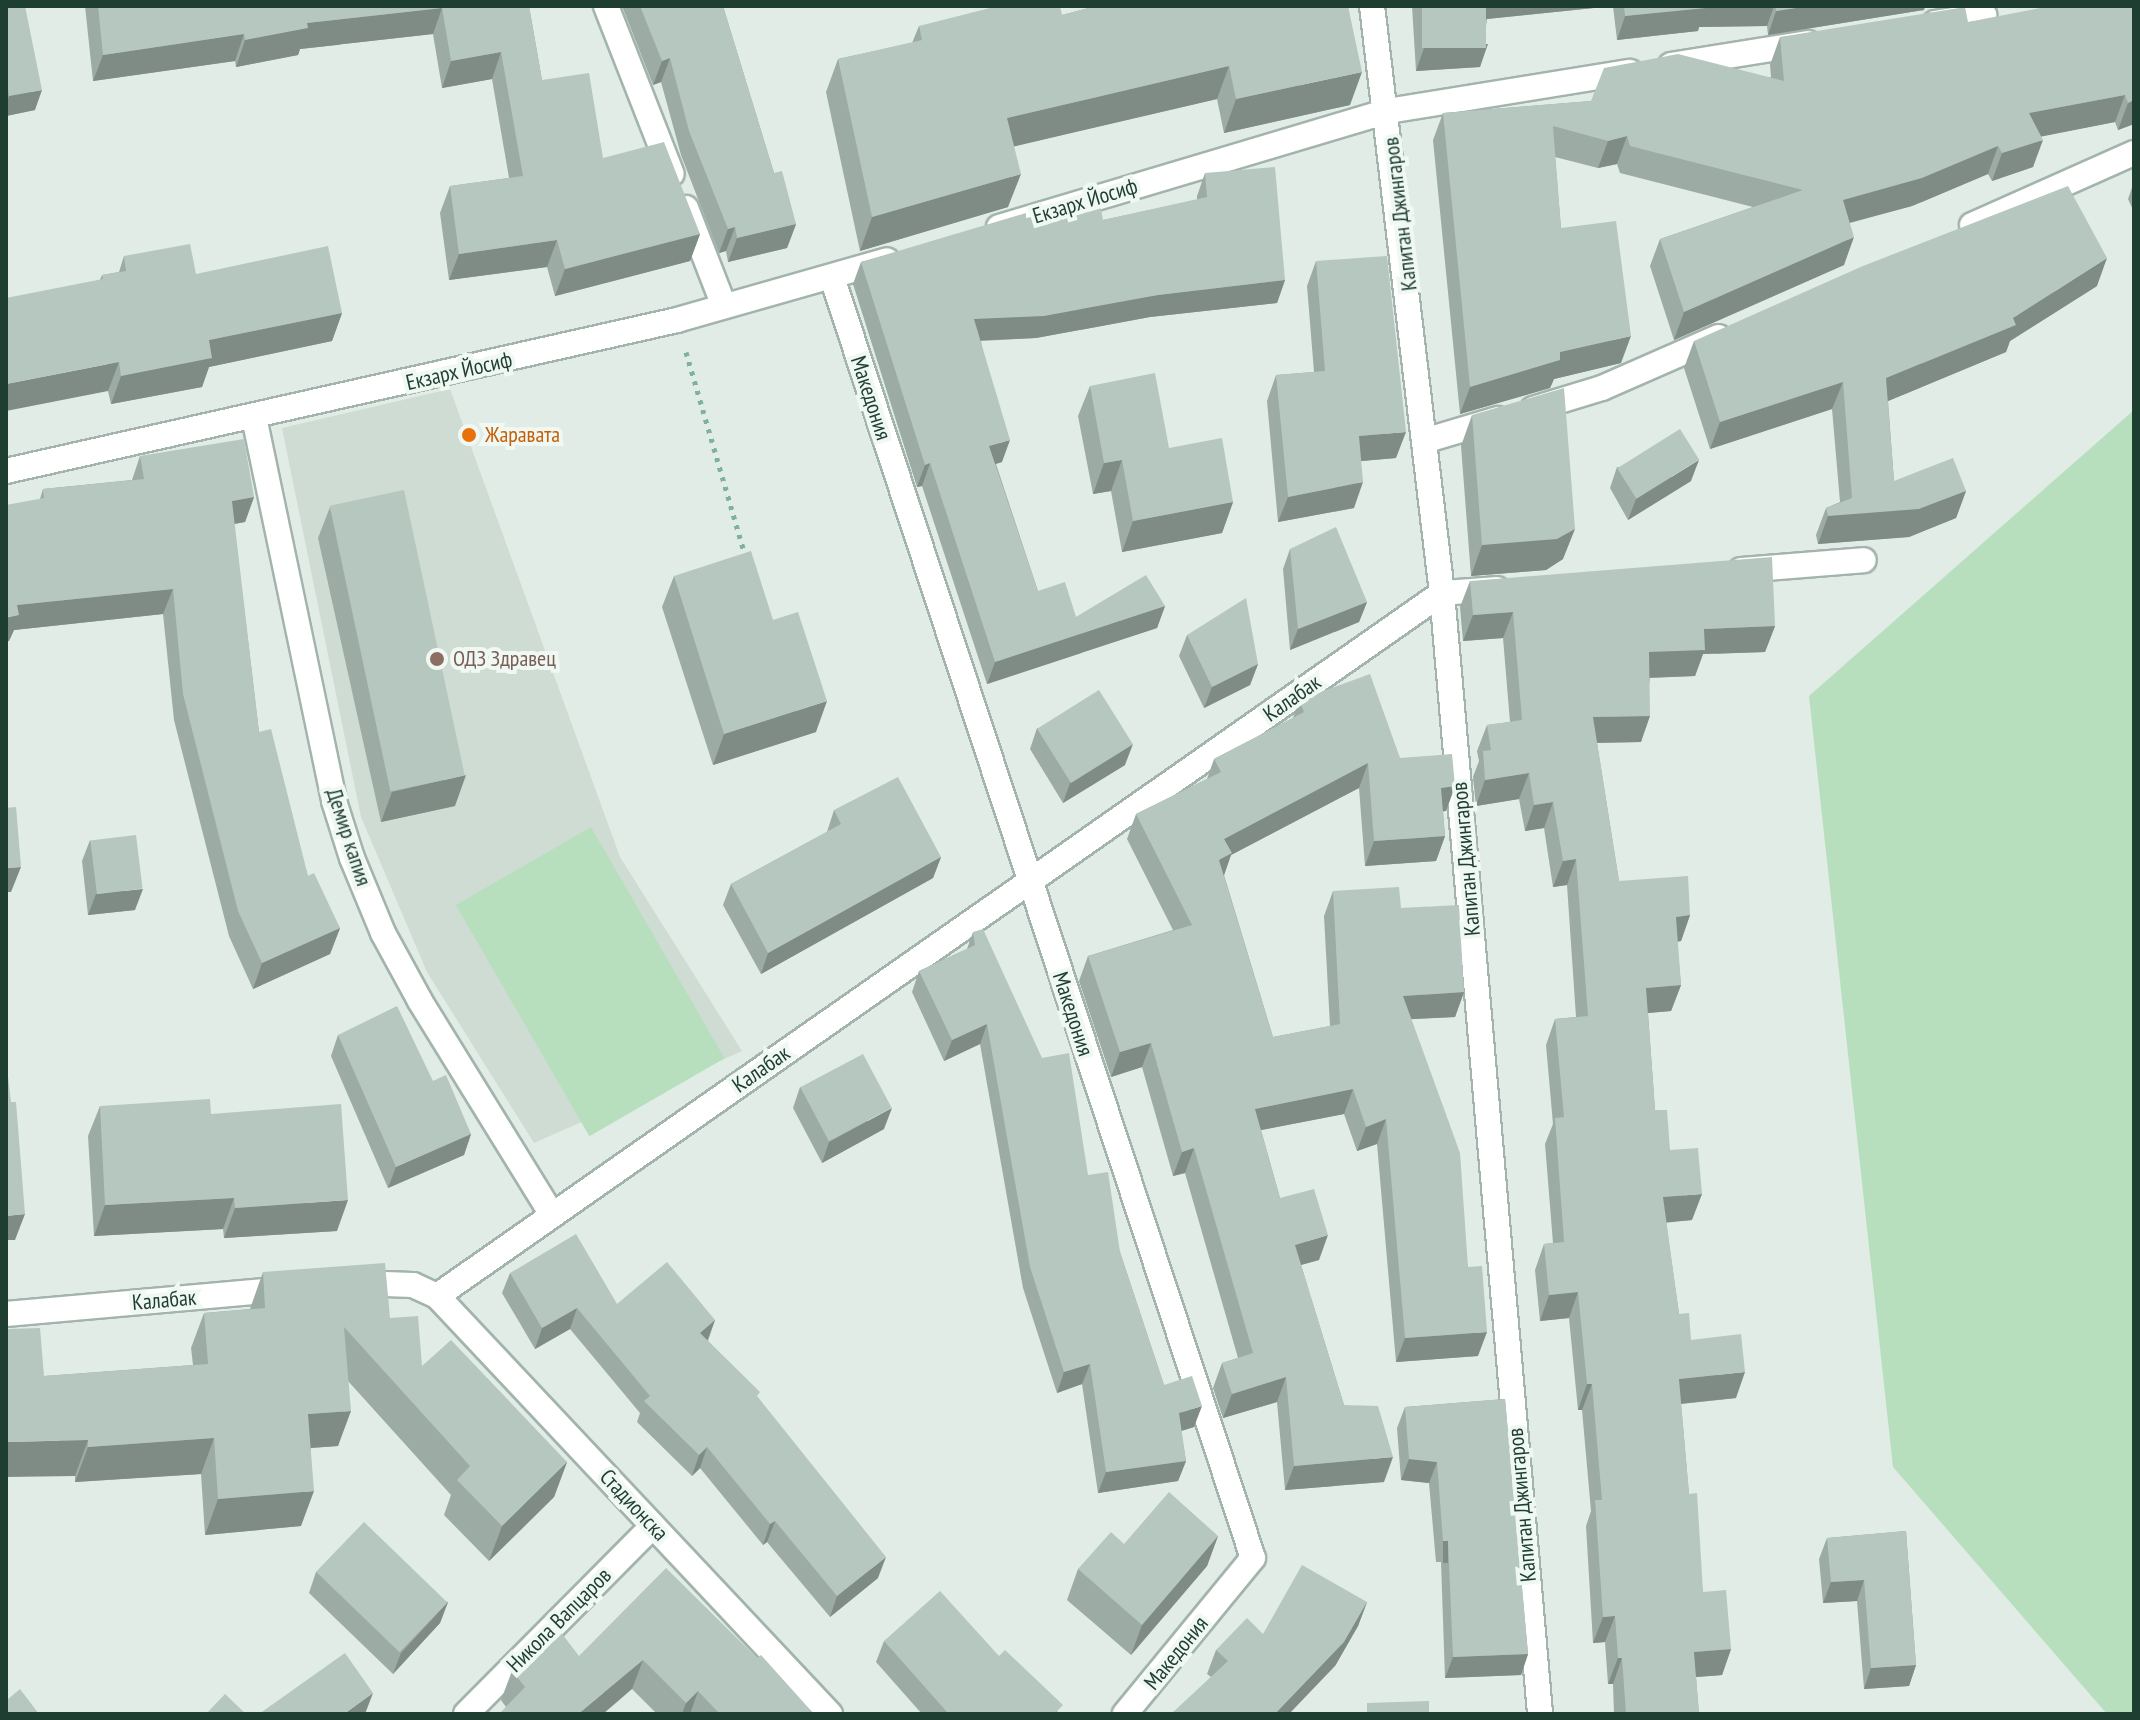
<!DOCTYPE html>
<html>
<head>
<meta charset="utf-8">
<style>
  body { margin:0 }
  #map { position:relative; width:2140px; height:1720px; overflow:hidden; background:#e0ece5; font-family:"PT Sans Narrow",sans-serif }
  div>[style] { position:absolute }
  .built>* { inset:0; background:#cedcd4 }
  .green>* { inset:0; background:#b7dfbd; transform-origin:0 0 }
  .path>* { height:5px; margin-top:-2.5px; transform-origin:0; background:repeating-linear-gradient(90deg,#7eb29c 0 4px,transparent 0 10px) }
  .roads { filter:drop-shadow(2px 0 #a2b4ac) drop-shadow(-2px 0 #a2b4ac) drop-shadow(0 2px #a2b4ac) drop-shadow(0 -2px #a2b4ac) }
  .street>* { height:24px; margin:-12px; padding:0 12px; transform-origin:12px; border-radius:12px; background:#fff }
  .wall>* { inset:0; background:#9caba3 }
  .shaded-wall>* { inset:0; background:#7f8b85; transform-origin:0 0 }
  .building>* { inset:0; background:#b5c7be; transform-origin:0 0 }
  .dots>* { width:22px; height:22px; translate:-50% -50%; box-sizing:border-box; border:4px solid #f0f8f4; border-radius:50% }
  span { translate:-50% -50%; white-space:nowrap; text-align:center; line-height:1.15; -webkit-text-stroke:8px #f0f8f4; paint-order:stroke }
  .street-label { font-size:22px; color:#1f3e32 }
  .food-label { font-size:22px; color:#c56008 }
  .left { translate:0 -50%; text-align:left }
  .education-label { font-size:22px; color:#785e54 }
  .frame { position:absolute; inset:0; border:8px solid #1f3e32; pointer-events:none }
</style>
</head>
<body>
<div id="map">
  <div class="built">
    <i style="clip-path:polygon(450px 389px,620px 857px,742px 1051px,534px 1143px,427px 972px,361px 817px,282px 428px)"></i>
  </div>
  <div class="green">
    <i style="clip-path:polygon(2134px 410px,2134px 1714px,2107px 1714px,1893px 1467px,1809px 696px)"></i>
    <i style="left:591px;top:827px;width:267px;height:156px;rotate:60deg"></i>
  </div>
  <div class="path">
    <i style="left:686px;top:352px;width:207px;rotate:73.8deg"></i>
  </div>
  <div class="roads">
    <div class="street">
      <i style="left:606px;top:6px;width:180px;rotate:68.6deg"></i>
      <i style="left:1372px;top:6px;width:591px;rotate:83.2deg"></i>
      <i style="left:1442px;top:593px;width:1125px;rotate:85deg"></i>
      <i style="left:1935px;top:23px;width:50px;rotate:-9.3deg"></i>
      <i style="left:1671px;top:65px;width:139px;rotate:-9.1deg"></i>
      <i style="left:686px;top:208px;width:105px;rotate:68.8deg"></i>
      <i style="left:1972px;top:225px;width:177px;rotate:-24deg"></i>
      <i style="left:999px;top:227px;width:406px;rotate:-16.6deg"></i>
      <i style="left:1388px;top:111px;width:245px;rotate:-9.2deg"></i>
      <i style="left:832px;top:277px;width:1348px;rotate:71.81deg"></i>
      <i style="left:1253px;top:1558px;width:202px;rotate:129.4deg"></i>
      <i style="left:1533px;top:409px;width:72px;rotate:-16.9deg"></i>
      <i style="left:1602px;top:388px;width:127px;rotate:-23.7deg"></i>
      <i style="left:254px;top:417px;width:392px;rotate:78.2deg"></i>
      <i style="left:334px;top:801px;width:60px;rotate:72.5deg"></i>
      <i style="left:352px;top:858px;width:81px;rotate:67.5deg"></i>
      <i style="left:383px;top:933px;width:77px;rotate:61.4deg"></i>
      <i style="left:420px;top:1001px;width:251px;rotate:58.3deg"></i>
      <i style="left:1427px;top:440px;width:74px;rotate:-16.5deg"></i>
      <i style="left:6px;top:471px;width:688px;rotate:-12.68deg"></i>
      <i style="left:677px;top:320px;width:218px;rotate:-15.9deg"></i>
      <i style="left:1741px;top:570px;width:123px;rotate:-4.6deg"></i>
      <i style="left:356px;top:1283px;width:57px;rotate:2deg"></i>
      <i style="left:413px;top:1285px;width:26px;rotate:25deg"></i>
      <i style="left:437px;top:1296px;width:574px;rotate:46.77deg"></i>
      <i style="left:437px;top:1296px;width:1226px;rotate:-34.97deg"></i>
      <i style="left:1442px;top:593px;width:55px;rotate:-4.2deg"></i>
      <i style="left:6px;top:1314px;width:282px;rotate:-5.1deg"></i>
      <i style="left:466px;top:1714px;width:265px;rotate:-45.2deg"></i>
    </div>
  </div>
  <div class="wall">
    <i style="clip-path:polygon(6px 6px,35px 110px,6px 116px)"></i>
    <i style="clip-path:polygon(85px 6px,529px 6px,542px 80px,603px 158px,700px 234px,690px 261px,555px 296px,547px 267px,449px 280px,440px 213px,450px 186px,509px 178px,492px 79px,442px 88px,433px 34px,300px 49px,298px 55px,236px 67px,235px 61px,93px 81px)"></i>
    <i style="clip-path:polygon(622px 6px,723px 6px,774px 173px,796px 224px,787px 248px,728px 262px,726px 251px,719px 253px,681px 155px,661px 82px,653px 85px)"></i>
    <i style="clip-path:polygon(1096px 6px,1350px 105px,1224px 133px,1217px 99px,1014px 146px,1008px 207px,860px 251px,826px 92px,838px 59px,912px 43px,919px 26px,1062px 15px)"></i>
    <i style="clip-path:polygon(1412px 6px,1613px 6px,1487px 19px,1480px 67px,1416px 71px)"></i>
    <i style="clip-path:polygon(1613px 6px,1925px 6px,1924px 10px,1768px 35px,1767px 26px,1699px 27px,1698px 31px,1617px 40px)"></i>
    <i style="clip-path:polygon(2134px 6px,2134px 124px,2118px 130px,2115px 122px,2041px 136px,2033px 167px,1992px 181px,1988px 174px,1912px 206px,1850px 223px,1844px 265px,1674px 340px,1650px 266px,1660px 239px,1753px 207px,1620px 173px,1617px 164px,1598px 168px,1555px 157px,1561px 228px,1621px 363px,1554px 379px,1550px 388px,1460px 414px,1433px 140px,1443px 113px,1591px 101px,1771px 77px,1770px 65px,1780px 37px,1968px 22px)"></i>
    <i style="clip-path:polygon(1205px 173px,1285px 280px,1277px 303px,1150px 317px,1036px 338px,981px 341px,1002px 462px,996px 464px,1038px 591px,1076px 617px,1165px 606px,1157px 628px,987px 684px,922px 486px,917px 487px,853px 284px,861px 262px,1026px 218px,1103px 220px,1197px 200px,1197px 196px)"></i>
    <i style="clip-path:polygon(2134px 182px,2134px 212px,2128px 199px)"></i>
    <i style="clip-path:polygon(124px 256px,196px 274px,342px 313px,332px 341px,209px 367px,202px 387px,111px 404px,108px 391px,100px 280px,102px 275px,119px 272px)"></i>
    <i style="clip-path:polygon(1316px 261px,1396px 458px,1361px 461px,1354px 508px,1278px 522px,1267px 401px,1276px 375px,1314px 372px,1307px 286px)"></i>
    <i style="clip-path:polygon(2097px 286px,2010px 341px,2006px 352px,1888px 401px,1894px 481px,1966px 491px,1956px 518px,1909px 537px,1818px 544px,1816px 535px,1826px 508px,1840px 502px,1832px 409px,1710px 449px,1684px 368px,1694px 341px)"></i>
    <i style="clip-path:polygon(1090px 386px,1169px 448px,1233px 502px,1222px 533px,1122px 552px,1111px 491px,1093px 494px,1078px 416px)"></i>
    <i style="clip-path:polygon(1472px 415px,1563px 559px,1546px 570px,1471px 576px,1461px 446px)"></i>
    <i style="clip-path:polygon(140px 456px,254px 497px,245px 522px,234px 524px,259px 732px,308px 876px,340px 928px,330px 954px,253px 989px,229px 936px,174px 720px,163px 614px,14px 630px,9px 641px,40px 499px,43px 489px,132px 480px)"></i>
    <i style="clip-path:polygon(1617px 467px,1691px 481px,1628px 520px,1610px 488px)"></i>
    <i style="clip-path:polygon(330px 507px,455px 806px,381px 822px,318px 538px)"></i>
    <i style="clip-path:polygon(1290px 549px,1367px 602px,1359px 622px,1290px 650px,1283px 569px)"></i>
    <i style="clip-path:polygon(674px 576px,816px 732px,713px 765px,662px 607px)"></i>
    <i style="clip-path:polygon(1470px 581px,1775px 626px,1765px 652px,1703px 654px,1695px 676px,1650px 678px,1641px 742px,1597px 743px,1619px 881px,1690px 915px,1681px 941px,1677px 942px,1681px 985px,1671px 1011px,1648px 1013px,1655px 1110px,1670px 1150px,1692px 1220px,1666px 1222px,1679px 1314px,1691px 1340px,1736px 1398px,1681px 1404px,1689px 1494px,1703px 1592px,1731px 1649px,1722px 1675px,1696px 1677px,1699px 1714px,1614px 1714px,1613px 1684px,1608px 1684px,1605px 1642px,1593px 1643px,1586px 1526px,1591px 1511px,1582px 1410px,1578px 1410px,1569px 1318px,1540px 1321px,1535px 1270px,1544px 1244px,1553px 1243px,1545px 1144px,1553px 1124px,1546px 1045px,1555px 1019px,1576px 1017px,1567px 885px,1553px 887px,1544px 828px,1525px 831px,1519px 799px,1476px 806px,1473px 777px,1479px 761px,1477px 751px,1487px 725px,1510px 722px,1503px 638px,1463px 641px,1460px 607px)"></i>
    <i style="clip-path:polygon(1187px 635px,1258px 664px,1250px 685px,1204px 708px,1179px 656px)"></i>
    <i style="clip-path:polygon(1299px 700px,1400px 758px,1455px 786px,1446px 811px,1443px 811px,1445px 836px,1436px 861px,1365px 866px,1359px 788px,1231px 855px,1224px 875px,1273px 1037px,1330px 1026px,1324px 916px,1333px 891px,1401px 908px,1464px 992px,1455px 1017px,1411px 1019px,1468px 1267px,1478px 1356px,1396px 1362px,1377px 1144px,1357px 1151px,1344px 1114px,1261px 1130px,1280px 1198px,1319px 1260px,1301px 1265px,1344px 1405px,1384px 1482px,1285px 1490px,1277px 1402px,1223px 1418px,1213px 1388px,1222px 1363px,1238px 1358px,1185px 1173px,1173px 1176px,1142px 1067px,1111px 1077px,1079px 981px,1088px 956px,1173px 930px,1127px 839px,1136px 814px,1207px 779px,1214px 759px,1293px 718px)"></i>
    <i style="clip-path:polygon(1037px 728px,1125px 765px,1063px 803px,1030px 749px)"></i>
    <i style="clip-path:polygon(834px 810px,941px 857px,933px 878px,761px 974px,723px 905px,731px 884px,827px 832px)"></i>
    <i style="clip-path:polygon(90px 840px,135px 910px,88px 915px,82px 861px)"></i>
    <i style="clip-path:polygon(973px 932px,1088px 1175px,1120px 1252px,1164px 1385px,1194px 1427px,1181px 1431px,1186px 1461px,1178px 1481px,1098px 1493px,1082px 1384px,1057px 1393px,1023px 1288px,980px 1044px,944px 1061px,912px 992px,919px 971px,967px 949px)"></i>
    <i style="clip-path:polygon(338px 1035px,433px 1081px,471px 1134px,464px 1155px,388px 1188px,331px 1056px)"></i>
    <i style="clip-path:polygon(800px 1087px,884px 1129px,822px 1163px,793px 1108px)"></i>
    <i style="clip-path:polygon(100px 1106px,211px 1114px,337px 1231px,224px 1238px,223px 1229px,94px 1236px,88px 1136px)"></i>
    <i style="clip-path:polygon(263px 1272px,390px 1318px,422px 1366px,567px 1462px,554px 1497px,489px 1561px,444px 1515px,451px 1495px,348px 1381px,338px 1446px,311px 1448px,301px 1526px,205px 1535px,201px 1474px,75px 1482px,75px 1476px,8px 1329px,44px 1376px,193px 1365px,191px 1348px,204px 1313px,250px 1309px)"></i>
    <i style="clip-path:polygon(510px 1273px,617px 1304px,715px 1320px,708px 1341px,758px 1398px,878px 1578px,830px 1617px,767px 1542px,763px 1545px,700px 1468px,692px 1476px,637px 1422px,640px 1413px,570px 1329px,535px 1349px,502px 1293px)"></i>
    <i style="clip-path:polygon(1505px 1399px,1528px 1654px,1521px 1675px,1445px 1678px,1441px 1562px,1436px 1562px,1429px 1483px,1401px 1480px,1397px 1428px,1405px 1407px)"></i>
    <i style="clip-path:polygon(1906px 1531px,1916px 1665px,1909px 1686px,1864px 1689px,1857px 1601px,1823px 1603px,1819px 1559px,1827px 1538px)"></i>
    <i style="clip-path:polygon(1218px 1536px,1207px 1566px,1131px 1655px,1067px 1600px,1078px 1569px,1124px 1544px)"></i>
    <i style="clip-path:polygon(316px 1572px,448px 1602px,440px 1623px,393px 1674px,309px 1593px)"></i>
    <i style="clip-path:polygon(1367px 1602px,1358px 1626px,1335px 1666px,1211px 1677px,1207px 1674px,1216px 1650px,1263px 1634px)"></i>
    <i style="clip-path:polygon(884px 1641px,999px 1656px,1060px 1714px,922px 1714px,876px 1662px)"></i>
    <i style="clip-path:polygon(579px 1656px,757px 1658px,814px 1714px,657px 1714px,632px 1689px,506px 1707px,501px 1700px,512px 1671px)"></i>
  </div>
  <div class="shaded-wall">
    <i style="clip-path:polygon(1482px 6px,1613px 6px,1477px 20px)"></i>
    <i style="clip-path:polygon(1705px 6px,1774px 6px,1767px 26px,1699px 27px,1698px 31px,1617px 40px,1625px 16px)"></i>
    <i style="clip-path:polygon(1809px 6px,1925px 6px,1924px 10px,1768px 35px,1776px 11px)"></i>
    <i style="clip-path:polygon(442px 8px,433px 34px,300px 49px,298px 55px,236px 67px,245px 40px,307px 23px)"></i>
    <i style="clip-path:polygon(244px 34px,235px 61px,93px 81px,103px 55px)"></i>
    <i style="clip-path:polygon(1488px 44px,1480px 67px,1416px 71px,1424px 48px)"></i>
    <i style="clip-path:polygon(501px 52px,492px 79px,442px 88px,451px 61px)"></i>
    <i style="clip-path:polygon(670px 58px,661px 82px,653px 85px,662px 61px)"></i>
    <i style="clip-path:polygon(1229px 66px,1217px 99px,995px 151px,1007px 118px)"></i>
    <i style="clip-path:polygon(1362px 72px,1350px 105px,1224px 133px,1236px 99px)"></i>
    <i style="clip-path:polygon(42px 90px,35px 110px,6px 116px,6px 105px,9px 96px)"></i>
    <i style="clip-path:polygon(2125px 95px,2115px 122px,2019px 141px,2029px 113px)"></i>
    <i style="clip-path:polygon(2134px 100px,2134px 124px,2118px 130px,2128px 103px)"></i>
    <i style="clip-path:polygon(1627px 136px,1617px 164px,1598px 168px,1608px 141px)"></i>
    <i style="clip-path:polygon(2043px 140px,2033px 167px,1992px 181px,2002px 153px)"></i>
    <i style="clip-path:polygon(1998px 146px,1988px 174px,1912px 206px,1833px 227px,1843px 200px)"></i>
    <i style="clip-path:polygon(1021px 174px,1008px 207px,860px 251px,872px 217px)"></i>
    <i style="clip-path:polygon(796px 224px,787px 248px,728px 262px,737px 238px)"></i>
    <i style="clip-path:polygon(735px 227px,726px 251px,719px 253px,728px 229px)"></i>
    <i style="clip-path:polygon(700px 234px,690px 261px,555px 296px,565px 269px)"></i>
    <i style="clip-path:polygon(1854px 237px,1844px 265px,1674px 340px,1684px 312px)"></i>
    <i style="clip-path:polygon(557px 240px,547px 267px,449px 280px,459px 254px)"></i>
    <i style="clip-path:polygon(2107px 258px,2097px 286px,2010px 341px,2006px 352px,1876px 406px,1886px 378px,2013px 318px)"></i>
    <i style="clip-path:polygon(1285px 280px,1277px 303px,1150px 317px,1036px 338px,966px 341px,974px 319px,1158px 295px)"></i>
    <i style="clip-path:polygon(342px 313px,332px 341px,209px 367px,202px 387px,111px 404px,121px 376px,209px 340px)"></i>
    <i style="clip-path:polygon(1631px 336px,1621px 363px,1554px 379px,1550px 388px,1460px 414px,1470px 387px,1560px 352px)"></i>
    <i style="clip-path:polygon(119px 362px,108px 391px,6px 411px,6px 384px)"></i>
    <i style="clip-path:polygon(1843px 382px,1832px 409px,1710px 449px,1720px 422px)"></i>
    <i style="clip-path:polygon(1406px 432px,1396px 458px,1350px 462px,1359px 436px)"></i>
    <i style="clip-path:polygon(1010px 440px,1002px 462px,981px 468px,989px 446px)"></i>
    <i style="clip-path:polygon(1122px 460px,1111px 491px,1093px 494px,1104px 463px)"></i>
    <i style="clip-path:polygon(1699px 460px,1691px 481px,1628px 520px,1636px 499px)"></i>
    <i style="clip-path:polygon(930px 463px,922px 486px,917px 487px,925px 465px)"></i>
    <i style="clip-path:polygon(1363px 482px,1354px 508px,1278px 522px,1288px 497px)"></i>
    <i style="clip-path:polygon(1966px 491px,1956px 518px,1909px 537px,1818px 544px,1828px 516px)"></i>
    <i style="clip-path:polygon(254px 497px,245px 522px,222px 526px,232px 501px)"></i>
    <i style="clip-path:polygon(1233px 502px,1222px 533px,1122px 552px,1133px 521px)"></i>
    <i style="clip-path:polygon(1575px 529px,1563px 559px,1546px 570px,1471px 576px,1482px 545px)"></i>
    <i style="clip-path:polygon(173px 589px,163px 614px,14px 630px,9px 641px,6px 642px,6px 618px,17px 605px)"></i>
    <i style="clip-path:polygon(1367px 602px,1359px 622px,1290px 650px,1298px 629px)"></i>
    <i style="clip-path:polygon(1165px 606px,1157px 628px,987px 684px,995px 662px)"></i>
    <i style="clip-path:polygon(1513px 612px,1503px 638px,1463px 641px,1473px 615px)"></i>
    <i style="clip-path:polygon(1775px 626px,1765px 652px,1703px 654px,1695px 676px,1640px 678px,1649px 652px,1704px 629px)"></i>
    <i style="clip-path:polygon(1258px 664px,1250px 685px,1204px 708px,1212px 687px)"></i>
    <i style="clip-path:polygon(827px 701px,816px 732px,713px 765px,724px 734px)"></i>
    <i style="clip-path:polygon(1650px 716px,1641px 742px,1583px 743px,1593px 717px)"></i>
    <i style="clip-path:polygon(1133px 744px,1125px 765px,1063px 803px,1070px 783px)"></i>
    <i style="clip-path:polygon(1368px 763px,1359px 788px,1231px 855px,1223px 878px,1210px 884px,1224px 839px)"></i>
    <i style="clip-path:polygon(1529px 773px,1519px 799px,1476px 806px,1485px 780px)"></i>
    <i style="clip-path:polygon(466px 775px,455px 806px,381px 822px,392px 792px)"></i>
    <i style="clip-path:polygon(1455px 786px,1446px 811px,1432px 813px,1441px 788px)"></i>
    <i style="clip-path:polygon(1553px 802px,1544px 828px,1525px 831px,1534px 805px)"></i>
    <i style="clip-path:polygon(1445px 836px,1436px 861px,1365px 866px,1374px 841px)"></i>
    <i style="clip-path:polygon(941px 857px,933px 878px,761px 974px,768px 953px)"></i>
    <i style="clip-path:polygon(1576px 859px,1567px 885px,1553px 887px,1563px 861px)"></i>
    <i style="clip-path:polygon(21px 867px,11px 892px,6px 892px,6px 868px)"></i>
    <i style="clip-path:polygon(143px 889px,135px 910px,88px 915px,96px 894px)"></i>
    <i style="clip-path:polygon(1690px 915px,1681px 941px,1666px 943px,1676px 917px)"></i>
    <i style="clip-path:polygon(340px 928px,330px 954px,253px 989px,262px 963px)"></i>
    <i style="clip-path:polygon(1681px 985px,1671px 1011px,1636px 1014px,1646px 988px)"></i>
    <i style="clip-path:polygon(1464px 992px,1455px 1017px,1394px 1020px,1403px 996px)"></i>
    <i style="clip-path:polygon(987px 1024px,980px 1044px,944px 1061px,952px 1040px)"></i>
    <i style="clip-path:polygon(1151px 1043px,1142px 1067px,1111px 1077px,1120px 1052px)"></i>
    <i style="clip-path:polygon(1353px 1089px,1344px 1114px,1246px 1133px,1255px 1109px)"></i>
    <i style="clip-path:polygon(892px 1108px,884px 1129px,822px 1163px,829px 1142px)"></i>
    <i style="clip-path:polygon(1386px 1119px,1377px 1144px,1357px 1151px,1366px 1127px)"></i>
    <i style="clip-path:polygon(471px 1134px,464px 1155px,388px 1188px,396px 1167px)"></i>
    <i style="clip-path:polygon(1194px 1148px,1185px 1173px,1173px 1176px,1182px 1152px)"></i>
    <i style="clip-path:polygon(1702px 1194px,1692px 1220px,1653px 1224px,1663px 1197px)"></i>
    <i style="clip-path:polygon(234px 1198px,223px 1229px,94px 1236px,105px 1205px)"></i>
    <i style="clip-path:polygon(348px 1200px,337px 1231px,224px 1238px,235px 1208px)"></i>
    <i style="clip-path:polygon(25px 1214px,15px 1240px,6px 1240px,6px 1216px)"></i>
    <i style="clip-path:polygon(1328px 1235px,1319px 1260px,1286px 1269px,1295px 1245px)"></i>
    <i style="clip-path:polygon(1578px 1292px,1569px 1318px,1540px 1321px,1549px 1295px)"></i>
    <i style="clip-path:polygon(577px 1308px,570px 1329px,535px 1349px,542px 1328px)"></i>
    <i style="clip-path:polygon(715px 1320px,707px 1341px,700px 1333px)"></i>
    <i style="clip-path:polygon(1487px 1332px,1478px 1356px,1396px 1362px,1405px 1338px)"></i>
    <i style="clip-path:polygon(1090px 1364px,1082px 1384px,1057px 1393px,1064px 1372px)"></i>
    <i style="clip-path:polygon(1745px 1372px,1736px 1398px,1669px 1405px,1679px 1379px)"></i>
    <i style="clip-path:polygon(1286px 1377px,1277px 1402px,1223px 1418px,1232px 1394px)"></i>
    <i style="clip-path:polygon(1587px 1384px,1592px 1384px,1582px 1410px,1578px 1410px)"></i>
    <i style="clip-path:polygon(1202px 1406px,1194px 1427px,1171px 1434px,1179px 1413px)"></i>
    <i style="clip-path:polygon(351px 1411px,338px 1446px,295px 1449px,308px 1414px)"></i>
    <i style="clip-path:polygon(214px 1438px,201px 1474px,75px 1482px,88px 1447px)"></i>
    <i style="clip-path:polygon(88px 1440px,75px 1476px,6px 1477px,6px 1442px)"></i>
    <i style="clip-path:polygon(707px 1447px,700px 1468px,692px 1476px,699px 1455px)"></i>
    <i style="clip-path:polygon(1393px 1457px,1384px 1482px,1285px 1490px,1294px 1466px)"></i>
    <i style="clip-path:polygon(1409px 1459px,1437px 1462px,1429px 1483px,1401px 1480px)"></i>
    <i style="clip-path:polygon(1186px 1461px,1178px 1481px,1098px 1493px,1106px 1472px)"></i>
    <i style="clip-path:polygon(567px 1462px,554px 1497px,489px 1561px,502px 1526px)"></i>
    <i style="clip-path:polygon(314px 1491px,301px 1526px,205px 1535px,218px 1499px)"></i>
    <i style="clip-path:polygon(775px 1521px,767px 1542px,763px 1545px,770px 1524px)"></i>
    <i style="clip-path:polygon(1218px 1536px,1207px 1566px,1131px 1655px,1142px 1625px)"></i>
    <i style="left:1443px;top:1541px;width:5px;height:22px"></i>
    <i style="clip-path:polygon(886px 1557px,878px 1578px,830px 1617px,837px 1596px)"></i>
    <i style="clip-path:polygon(1864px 1580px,1857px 1601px,1823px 1603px,1831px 1582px)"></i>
    <i style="clip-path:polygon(448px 1602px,440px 1623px,393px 1674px,401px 1653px)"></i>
    <i style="clip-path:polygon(1367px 1602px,1358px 1626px,1335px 1666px,1289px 1714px,1275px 1714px)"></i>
    <i style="clip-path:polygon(1615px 1616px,1605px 1642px,1593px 1643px,1603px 1617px)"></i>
    <i style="clip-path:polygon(1731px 1649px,1722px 1675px,1684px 1678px,1694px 1652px)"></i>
    <i style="clip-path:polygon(1528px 1654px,1521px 1675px,1445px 1678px,1453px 1657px)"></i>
    <i style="clip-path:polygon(1618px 1658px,1622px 1658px,1613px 1684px,1608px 1684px)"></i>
    <i style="clip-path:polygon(643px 1660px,632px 1689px,603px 1714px,578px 1714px)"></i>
    <i style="clip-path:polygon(1916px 1665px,1909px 1686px,1864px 1689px,1871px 1668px)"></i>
    <i style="clip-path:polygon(698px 1691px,690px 1714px,682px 1714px,686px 1703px)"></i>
    <i style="clip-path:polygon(373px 1693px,365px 1714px,344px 1714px)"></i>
  </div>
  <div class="building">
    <i style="clip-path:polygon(6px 6px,25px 6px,42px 90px,9px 96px,8px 88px,6px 89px)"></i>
    <i style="clip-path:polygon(98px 6px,529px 6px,542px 80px,589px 73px,603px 158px,664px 142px,700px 234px,565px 269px,557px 240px,459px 254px,450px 186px,523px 176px,501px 52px,451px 61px,442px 8px,307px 23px,308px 28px,245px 40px,244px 34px,103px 55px)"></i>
    <i style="clip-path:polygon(640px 6px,723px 6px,774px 173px,782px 171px,796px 224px,737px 238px,735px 227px,728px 229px,689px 131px,670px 58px,662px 61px)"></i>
    <i style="clip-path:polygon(998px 6px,1060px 6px,1062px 15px,1096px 6px,1348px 6px,1362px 72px,1236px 99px,1229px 66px,1007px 118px,1021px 174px,872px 217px,838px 59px,922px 40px,919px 26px)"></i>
    <i style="left:1422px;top:6px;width:64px;height:42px"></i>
    <i style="clip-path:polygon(1624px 6px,1706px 6px,1706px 8px,1625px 16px)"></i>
    <i style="clip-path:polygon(1776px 6px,1809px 6px,1776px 11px)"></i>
    <i style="clip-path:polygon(2051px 6px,2134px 6px,2134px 100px,2128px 103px,2125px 95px,2029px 113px,2043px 140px,2002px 153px,1998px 146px,1922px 178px,1843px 200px,1854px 237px,1684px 312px,1660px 239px,1803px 190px,1630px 146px,1627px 136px,1608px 141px,1553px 126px,1561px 228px,1616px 221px,1631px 336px,1560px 352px,1560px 360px,1470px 387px,1443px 113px,1591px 101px,1604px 68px,1678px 54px,1784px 81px,1780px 37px,1965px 7px,1968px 22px)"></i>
    <i style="clip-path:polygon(1275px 167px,1285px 280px,1158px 295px,1044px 316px,974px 319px,1010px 440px,989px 446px,1038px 591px,1065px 582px,1076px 617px,1146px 575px,1165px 606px,995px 662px,930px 463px,925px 465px,861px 262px,1026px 213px,1026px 218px,1100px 204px,1103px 220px,1207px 197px,1205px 173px)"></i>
    <i style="clip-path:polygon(2068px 186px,2107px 258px,2013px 318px,2016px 325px,1886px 378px,1894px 481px,1953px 458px,1966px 491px,1919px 509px,1828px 516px,1826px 508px,1852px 498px,1843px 382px,1720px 422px,1694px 341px,1863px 266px)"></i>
    <i style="clip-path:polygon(190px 244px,196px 274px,328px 246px,342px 313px,209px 340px,212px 358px,121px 376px,119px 362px,6px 384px,6px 298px,103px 279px,102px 275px,126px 271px,124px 256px)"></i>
    <i style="clip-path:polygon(1387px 256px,1406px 432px,1359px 436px,1363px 482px,1288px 497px,1276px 375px,1325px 371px,1316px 261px)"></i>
    <i style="clip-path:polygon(1155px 373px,1169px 448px,1222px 438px,1233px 502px,1133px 521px,1122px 460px,1104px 463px,1090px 386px)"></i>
    <i style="clip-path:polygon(1564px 388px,1575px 529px,1557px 539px,1482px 545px,1472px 415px)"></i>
    <i style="left:1680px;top:429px;width:36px;height:74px;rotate:58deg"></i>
    <i style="clip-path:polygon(244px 439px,254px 497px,232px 501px,259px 732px,271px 729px,308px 876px,314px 873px,340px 928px,262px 963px,238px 911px,183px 694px,173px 589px,17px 605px,19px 615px,6px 618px,6px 505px,44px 498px,43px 489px,144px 479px,140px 456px)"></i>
    <i style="left:404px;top:490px;width:292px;height:76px;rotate:78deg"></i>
    <i style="clip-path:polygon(1336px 527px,1367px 602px,1298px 629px,1290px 549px)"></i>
    <i style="clip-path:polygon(751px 551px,773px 620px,798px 612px,827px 701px,724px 734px,674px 576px)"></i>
    <i style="clip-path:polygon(1772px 557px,1775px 626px,1704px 629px,1705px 650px,1649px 652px,1650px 716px,1593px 717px,1619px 881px,1688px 876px,1690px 915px,1676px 917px,1681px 985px,1646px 988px,1655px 1110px,1667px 1110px,1670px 1150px,1698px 1148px,1702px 1194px,1663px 1197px,1679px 1314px,1689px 1313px,1691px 1340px,1741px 1334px,1745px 1372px,1679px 1379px,1689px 1494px,1697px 1493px,1703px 1592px,1726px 1590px,1731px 1649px,1694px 1652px,1699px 1714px,1626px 1714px,1622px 1658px,1618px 1658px,1615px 1616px,1603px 1617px,1595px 1500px,1602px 1500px,1592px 1384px,1587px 1384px,1578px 1292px,1549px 1295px,1544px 1244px,1564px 1242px,1555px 1118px,1564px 1117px,1555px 1019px,1588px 1016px,1576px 859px,1563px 861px,1553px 802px,1534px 805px,1529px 773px,1485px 780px,1483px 751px,1491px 750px,1487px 725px,1522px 720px,1513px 612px,1473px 615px,1470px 581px)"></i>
    <i style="clip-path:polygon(1246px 598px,1258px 664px,1212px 687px,1187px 635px)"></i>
    <i style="clip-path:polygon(1370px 674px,1400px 758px,1452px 754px,1455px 786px,1441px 788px,1445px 836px,1374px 841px,1368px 763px,1224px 839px,1232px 853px,1219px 860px,1273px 1037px,1340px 1024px,1333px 891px,1399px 887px,1401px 908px,1459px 905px,1464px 992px,1403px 996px,1460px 1153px,1468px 1267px,1482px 1266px,1487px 1332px,1405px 1338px,1386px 1119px,1366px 1127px,1353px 1089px,1255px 1109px,1280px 1198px,1314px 1189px,1328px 1235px,1295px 1245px,1344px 1405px,1378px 1406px,1393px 1457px,1294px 1466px,1286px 1377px,1232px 1394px,1222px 1363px,1253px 1353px,1194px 1148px,1182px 1152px,1151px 1043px,1120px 1052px,1088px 956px,1192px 925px,1136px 814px,1221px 772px,1214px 759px,1304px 712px,1299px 700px)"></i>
    <i style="left:1099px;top:690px;width:64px;height:73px;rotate:58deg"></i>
    <i style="clip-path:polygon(898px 777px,941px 857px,768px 953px,731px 884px,841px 824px,834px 810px)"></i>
    <i style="clip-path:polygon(16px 807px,21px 867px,6px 868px,6px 808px)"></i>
    <i style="left:136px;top:835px;width:54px;height:46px;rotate:83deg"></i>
    <i style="clip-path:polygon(983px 929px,1042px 1058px,1069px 1053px,1088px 1175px,1108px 1172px,1120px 1252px,1164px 1385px,1192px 1376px,1202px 1406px,1179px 1413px,1186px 1461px,1106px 1472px,1090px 1364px,1064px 1372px,1030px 1267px,987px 1024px,952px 1040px,919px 971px,975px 945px,973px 932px)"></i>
    <i style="clip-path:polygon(397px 1006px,433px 1081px,446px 1075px,471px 1134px,396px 1167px,338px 1035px)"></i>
    <i style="left:863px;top:1054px;width:61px;height:71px;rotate:62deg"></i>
    <i style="clip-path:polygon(6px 1059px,11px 1102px,16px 1102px,25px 1214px,6px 1216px)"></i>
    <i style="clip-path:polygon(210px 1099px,211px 1114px,341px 1104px,348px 1200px,235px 1208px,234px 1198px,105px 1205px,100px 1106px)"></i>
    <i style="clip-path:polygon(576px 1234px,617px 1304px,667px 1262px,715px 1320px,700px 1333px,760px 1392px,757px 1396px,886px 1557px,837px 1596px,775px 1521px,770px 1524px,707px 1447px,699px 1455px,644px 1401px,650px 1396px,577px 1308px,542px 1328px,510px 1273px)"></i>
    <i style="clip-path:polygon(385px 1263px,390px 1318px,418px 1316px,422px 1366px,451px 1340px,567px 1462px,502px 1526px,457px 1480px,470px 1466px,344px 1327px,351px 1411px,308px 1414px,314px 1491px,218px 1499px,214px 1438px,88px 1447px,88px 1440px,6px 1442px,6px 1300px,8px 1329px,40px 1328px,44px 1376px,208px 1364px,204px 1313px,265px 1308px,263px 1272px)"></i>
    <i style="clip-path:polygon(1505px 1399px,1528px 1654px,1453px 1657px,1448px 1541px,1443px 1541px,1437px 1462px,1409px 1459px,1405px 1407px)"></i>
    <i style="clip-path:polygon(1169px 1492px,1218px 1536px,1142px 1625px,1078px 1569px,1111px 1532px,1124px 1544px)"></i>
    <i style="left:364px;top:1522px;width:116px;height:69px;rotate:44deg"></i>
    <i style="clip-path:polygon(1906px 1531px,1916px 1665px,1871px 1668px,1864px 1580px,1831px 1582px,1827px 1538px)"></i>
    <i style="clip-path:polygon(1302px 1565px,1367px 1602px,1344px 1642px,1275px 1714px,1171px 1714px,1228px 1661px,1216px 1650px,1247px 1618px,1263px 1634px)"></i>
    <i style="clip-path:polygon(666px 1568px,757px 1658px,761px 1655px,814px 1714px,720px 1714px,698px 1691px,686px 1703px,643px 1660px,578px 1714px,499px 1714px,525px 1687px,512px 1671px,556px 1626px,579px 1656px)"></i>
    <i style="clip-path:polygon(940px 1591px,999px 1656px,1005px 1650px,1063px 1705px,1054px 1714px,945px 1714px,947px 1712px,884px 1641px)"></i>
    <i style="clip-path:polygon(345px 1653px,373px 1693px,344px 1714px,259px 1714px)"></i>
    <i style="clip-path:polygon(20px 1689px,39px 1714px,6px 1714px,6px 1699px,7px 1700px)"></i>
    <i style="clip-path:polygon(225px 1694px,246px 1714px,206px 1714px)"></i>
    <i style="clip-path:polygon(1429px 1701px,1429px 1714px,1367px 1714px,1367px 1703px)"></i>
  </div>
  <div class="dots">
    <i style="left:469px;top:435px;background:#e8710a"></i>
    <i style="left:437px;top:659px;background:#8d6e63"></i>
  </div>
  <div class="street-label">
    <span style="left:1085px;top:201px;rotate:-17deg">Екзарх Йосиф</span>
    <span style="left:1400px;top:214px;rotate:-97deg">Капитан Джингаров</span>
    <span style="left:459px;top:371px;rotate:-13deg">Екзарх Йосиф</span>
    <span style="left:871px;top:398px;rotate:72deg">Македония</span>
    <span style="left:1292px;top:698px;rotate:-35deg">Калабак</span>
    <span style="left:349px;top:837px;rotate:72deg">Демир капия</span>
    <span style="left:1466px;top:859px;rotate:-95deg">Капитан Джингаров</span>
    <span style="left:1073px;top:1014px;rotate:72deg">Македония</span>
    <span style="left:761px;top:1069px;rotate:-35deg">Калабак</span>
    <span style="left:164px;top:1300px;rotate:-5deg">Калабак</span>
    <span style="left:634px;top:1505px;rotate:47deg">Стадионска</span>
    <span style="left:1522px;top:1505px;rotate:-95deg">Капитан Джингаров</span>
    <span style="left:559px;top:1620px;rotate:-45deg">Никола Вапцаров</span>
    <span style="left:1176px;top:1653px;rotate:-51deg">Македония</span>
  </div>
  <div class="food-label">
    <span class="left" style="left:485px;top:435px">Жаравата</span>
  </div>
  <div class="education-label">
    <span class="left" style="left:453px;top:659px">ОДЗ Здравец</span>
  </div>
  <div class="frame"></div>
</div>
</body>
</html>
